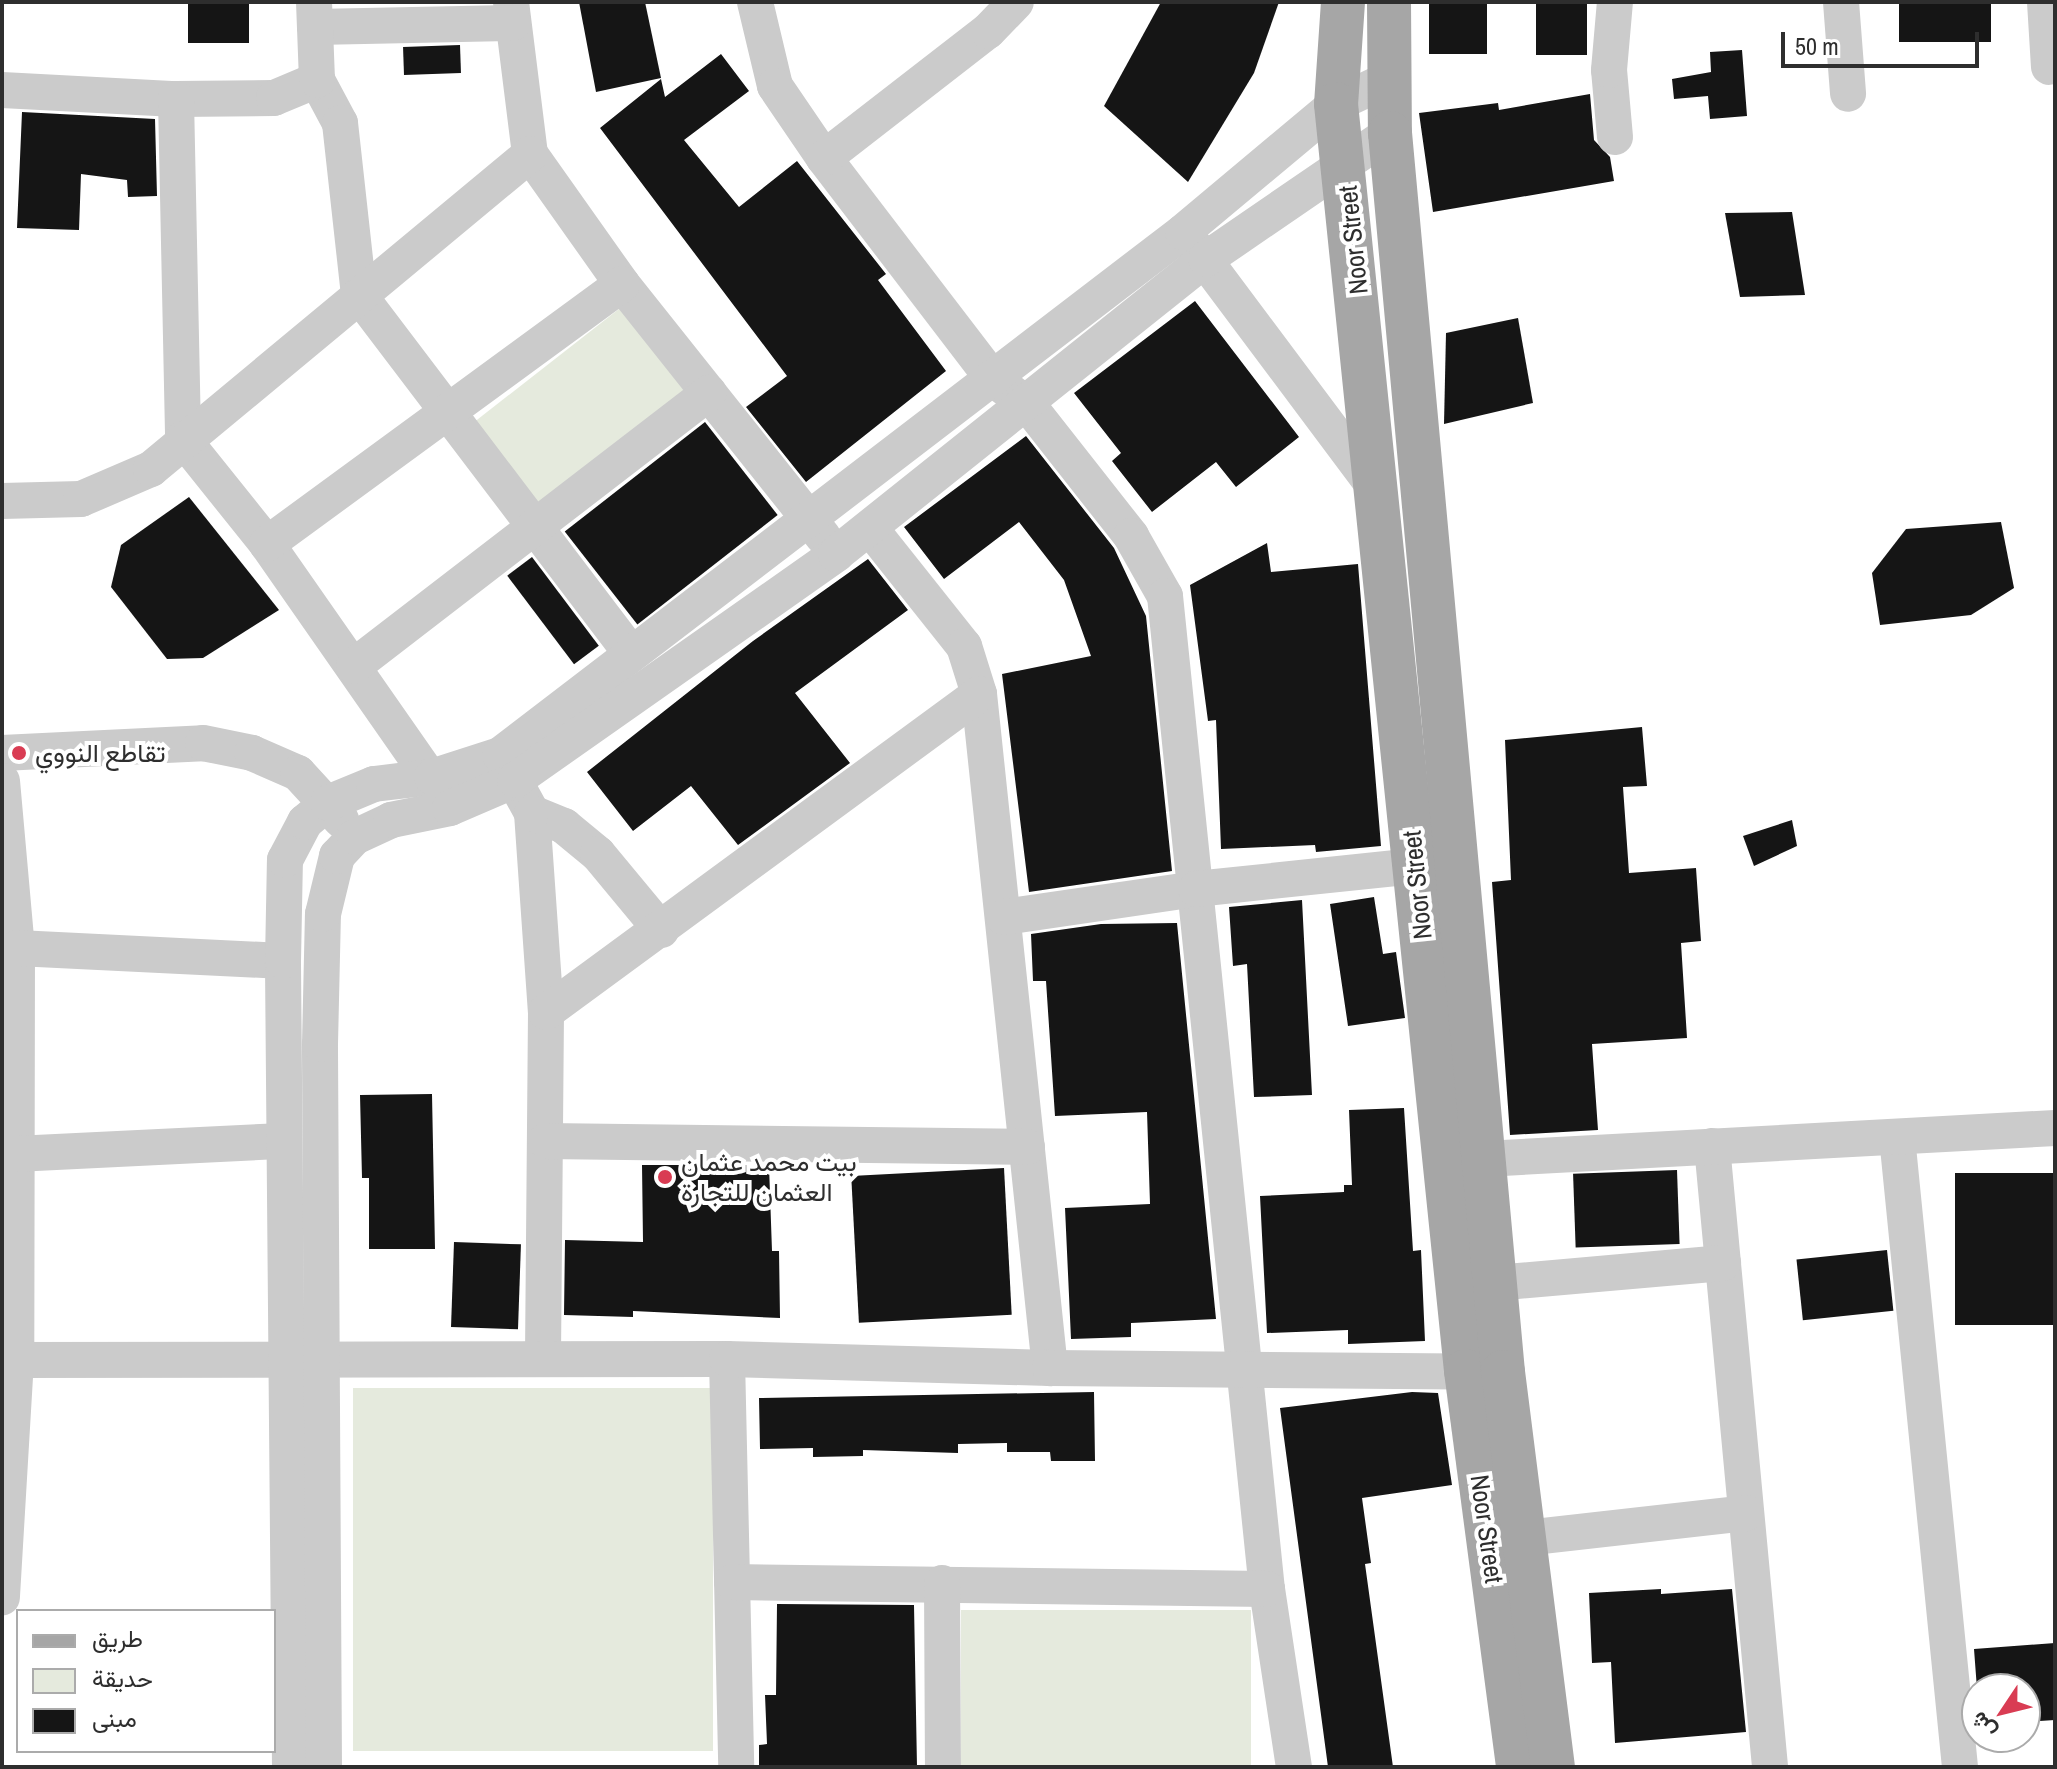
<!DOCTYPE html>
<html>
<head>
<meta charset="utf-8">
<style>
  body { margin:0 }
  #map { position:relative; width:2057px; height:1769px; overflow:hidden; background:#fff; font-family:"Archivo Narrow",Vazirmatn,sans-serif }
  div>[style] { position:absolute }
  .green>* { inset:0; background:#e5eadd; transform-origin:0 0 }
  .building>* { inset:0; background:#151515; transform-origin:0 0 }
  .minor>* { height:36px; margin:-18px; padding:0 18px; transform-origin:18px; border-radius:18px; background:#cbcbcb }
  .major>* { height:44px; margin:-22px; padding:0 22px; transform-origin:22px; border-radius:22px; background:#a6a6a6 }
  .dots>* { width:22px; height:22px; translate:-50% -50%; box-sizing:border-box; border:4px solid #fff; border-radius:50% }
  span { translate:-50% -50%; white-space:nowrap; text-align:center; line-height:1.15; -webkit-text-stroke:8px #fff; paint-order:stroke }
  .street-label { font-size:26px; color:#2e2e2e }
  .poi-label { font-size:26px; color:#2e2e2e }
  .left { translate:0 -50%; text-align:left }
  .frame { position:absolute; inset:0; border:4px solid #2e2e2e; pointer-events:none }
  .legend { position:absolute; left:16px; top:1609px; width:260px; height:144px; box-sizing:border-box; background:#fff; border:2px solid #ababab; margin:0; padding:10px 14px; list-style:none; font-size:24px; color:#2e2e2e }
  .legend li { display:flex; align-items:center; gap:16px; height:40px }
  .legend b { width:40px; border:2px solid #ababab }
  .north { position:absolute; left:1961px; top:1673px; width:80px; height:80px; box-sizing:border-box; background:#fff; border:2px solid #ababab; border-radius:50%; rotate:235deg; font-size:22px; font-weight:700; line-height:32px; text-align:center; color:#2e2e2e }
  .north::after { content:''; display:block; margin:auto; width:28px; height:36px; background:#d93c53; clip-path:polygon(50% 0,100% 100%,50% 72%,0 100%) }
  .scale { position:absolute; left:1781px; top:32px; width:198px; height:36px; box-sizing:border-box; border:4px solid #2e2e2e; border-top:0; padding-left:10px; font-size:24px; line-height:28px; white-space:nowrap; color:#2e2e2e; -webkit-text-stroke:6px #fff; paint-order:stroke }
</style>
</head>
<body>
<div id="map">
  <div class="green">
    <i style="left:624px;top:305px;width:110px;height:190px;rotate:52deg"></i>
    <i style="left:353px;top:1388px;width:360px;height:363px"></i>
    <i style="left:961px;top:1610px;width:290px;height:157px"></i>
  </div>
  <div class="building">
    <i style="left:188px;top:2px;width:61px;height:41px"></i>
    <i style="clip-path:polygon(579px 2px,645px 2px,661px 78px,596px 92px)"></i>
    <i style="clip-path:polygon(1161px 2px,1279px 2px,1254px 73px,1188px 182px,1104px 106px)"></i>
    <i style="left:1429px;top:2px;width:58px;height:52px"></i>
    <i style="left:1536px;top:2px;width:51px;height:53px"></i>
    <i style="left:1899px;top:2px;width:92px;height:40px"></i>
    <i style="left:460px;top:45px;width:28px;height:57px;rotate:88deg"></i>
    <i style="clip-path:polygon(1742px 50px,1747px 116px,1710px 119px,1708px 96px,1674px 99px,1672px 79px,1711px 72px,1710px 52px)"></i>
    <i style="clip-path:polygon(721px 54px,749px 91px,684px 140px,739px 207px,797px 161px,886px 274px,878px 280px,946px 371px,806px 482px,746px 407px,787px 376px,600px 128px,661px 79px,665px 97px)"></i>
    <i style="clip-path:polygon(1590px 94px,1594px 140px,1610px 157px,1614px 181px,1433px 212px,1419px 113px,1498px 103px,1499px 110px)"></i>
    <i style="clip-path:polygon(22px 112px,155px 119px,157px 196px,128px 197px,127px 180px,81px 174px,79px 230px,17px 228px)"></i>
    <i style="clip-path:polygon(1792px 212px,1805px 295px,1740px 297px,1725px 213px)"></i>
    <i style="clip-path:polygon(1195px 301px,1299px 437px,1236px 487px,1216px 462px,1152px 512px,1112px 461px,1121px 453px,1074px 393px)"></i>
    <i style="clip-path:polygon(1518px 318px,1533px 403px,1444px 424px,1446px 333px)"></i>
    <i style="left:705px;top:422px;width:118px;height:178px;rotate:52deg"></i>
    <i style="clip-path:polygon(1026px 436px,1114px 548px,1146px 616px,1172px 871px,1029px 892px,1002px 674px,1091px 656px,1064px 580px,1019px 522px,944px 579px,904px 527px)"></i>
    <i style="clip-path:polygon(189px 497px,279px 610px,203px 658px,167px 659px,111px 587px,121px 545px)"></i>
    <i style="clip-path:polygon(2001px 522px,2014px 588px,1971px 615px,1880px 625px,1872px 573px,1906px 529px)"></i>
    <i style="clip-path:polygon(1267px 543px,1271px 572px,1358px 564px,1381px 846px,1316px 852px,1315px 845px,1221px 849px,1216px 720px,1208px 721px,1190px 585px)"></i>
    <i style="left:532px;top:557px;width:111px;height:31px;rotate:53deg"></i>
    <i style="clip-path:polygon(868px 559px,908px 610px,795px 693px,850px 763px,738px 845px,691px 786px,633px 831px,587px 772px,753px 641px)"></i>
    <i style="clip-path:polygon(1642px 727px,1647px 786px,1623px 787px,1629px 873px,1696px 868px,1701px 941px,1681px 943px,1687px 1038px,1592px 1044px,1598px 1130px,1510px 1135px,1492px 882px,1511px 880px,1505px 740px)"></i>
    <i style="clip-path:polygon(1792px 820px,1797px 846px,1754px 866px,1743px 836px)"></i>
    <i style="clip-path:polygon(1374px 897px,1383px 954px,1396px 952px,1405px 1018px,1348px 1026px,1330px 904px)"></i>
    <i style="clip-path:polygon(1302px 900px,1312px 1095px,1254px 1097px,1247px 964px,1233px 966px,1229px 907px)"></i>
    <i style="clip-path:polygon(1177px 923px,1216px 1319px,1131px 1323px,1131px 1337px,1071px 1339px,1065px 1208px,1150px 1204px,1147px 1112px,1055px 1116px,1046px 981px,1033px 981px,1031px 934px,1101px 924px)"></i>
    <i style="clip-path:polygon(432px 1094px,435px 1249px,369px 1249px,369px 1178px,362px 1178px,360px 1095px)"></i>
    <i style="clip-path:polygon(1404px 1108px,1413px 1251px,1421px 1250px,1425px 1341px,1348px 1344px,1348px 1330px,1267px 1333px,1260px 1196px,1344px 1192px,1344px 1185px,1352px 1185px,1349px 1110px)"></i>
    <i style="clip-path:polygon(642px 1165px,769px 1165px,772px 1251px,779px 1251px,780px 1318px,633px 1311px,633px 1317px,564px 1315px,565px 1240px,643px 1242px)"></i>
    <i style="left:1004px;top:1168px;width:147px;height:153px;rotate:87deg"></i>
    <i style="left:1677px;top:1170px;width:74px;height:104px;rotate:88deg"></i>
    <i style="left:2055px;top:1173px;width:152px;height:100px;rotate:90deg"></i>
    <i style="left:454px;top:1242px;width:67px;height:85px;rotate:2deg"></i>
    <i style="left:1887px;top:1250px;width:61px;height:91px;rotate:84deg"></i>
    <i style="clip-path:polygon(1094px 1392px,1095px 1461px,1051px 1461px,1050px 1452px,1007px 1452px,1007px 1443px,958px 1444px,958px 1453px,863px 1450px,863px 1456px,813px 1457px,813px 1448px,760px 1449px,759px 1398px)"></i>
    <i style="clip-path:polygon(1412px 1392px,1438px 1393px,1452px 1485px,1362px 1498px,1371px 1563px,1365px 1564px,1393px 1767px,1328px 1767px,1280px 1408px)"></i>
    <i style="clip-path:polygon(1661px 1589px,1661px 1594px,1732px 1589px,1746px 1732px,1615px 1743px,1611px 1662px,1592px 1663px,1589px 1593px)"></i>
    <i style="clip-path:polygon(777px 1604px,914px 1605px,917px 1767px,759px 1767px,759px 1745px,767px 1744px,765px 1695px,776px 1695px)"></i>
    <i style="clip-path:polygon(2055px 1643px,2055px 1720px,2025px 1722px,2025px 1689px,1977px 1689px,1974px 1649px)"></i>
  </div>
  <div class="minor">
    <i style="left:511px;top:2px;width:153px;rotate:82.9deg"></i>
    <i style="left:530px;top:154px;width:159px;rotate:54.7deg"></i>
    <i style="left:622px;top:284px;width:323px;rotate:51.5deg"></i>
    <i style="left:755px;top:2px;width:86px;rotate:76.6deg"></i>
    <i style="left:775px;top:86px;width:87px;rotate:55.8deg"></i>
    <i style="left:824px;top:158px;width:277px;rotate:52.6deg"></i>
    <i style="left:992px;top:378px;width:45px;rotate:36.9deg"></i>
    <i style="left:1028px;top:405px;width:167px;rotate:51.8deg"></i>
    <i style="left:1131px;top:536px;width:69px;rotate:60.5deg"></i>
    <i style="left:1165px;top:596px;width:998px;rotate:84.14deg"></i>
    <i style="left:1267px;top:1589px;width:180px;rotate:81.4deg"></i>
    <i style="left:1841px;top:2px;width:92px;rotate:85.6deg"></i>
    <i style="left:2045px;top:2px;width:65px;rotate:86.5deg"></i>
    <i style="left:315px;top:27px;width:198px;rotate:-1.2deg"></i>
    <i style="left:317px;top:80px;width:49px;rotate:61.9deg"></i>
    <i style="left:340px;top:123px;width:173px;rotate:83.7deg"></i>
    <i style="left:359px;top:295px;width:450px;rotate:52.8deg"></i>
    <i style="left:2px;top:90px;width:174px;rotate:3deg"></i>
    <i style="left:176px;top:99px;width:98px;rotate:-0.6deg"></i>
    <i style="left:274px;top:98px;width:47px;rotate:-22.7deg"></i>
    <i style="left:317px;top:80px;width:78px;rotate:-92.2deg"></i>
    <i style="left:176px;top:99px;width:340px;rotate:88.8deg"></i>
    <i style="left:183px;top:439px;width:134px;rotate:51.3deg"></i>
    <i style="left:267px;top:544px;width:304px;rotate:55.1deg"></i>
    <i style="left:1615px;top:137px;width:67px;rotate:-95.1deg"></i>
    <i style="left:1609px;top:70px;width:68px;rotate:-85deg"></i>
    <i style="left:824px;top:158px;width:207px;rotate:-37.8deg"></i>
    <i style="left:988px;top:31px;width:40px;rotate:-46deg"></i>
    <i style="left:1192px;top:243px;width:309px;rotate:53.2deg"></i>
    <i style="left:2px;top:501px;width:79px;rotate:-1.5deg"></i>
    <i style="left:81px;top:499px;width:76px;rotate:-23.2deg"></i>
    <i style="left:151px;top:469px;width:493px;rotate:-39.7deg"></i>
    <i style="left:870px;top:528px;width:151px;rotate:51.5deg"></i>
    <i style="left:964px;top:646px;width:50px;rotate:72.6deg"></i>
    <i style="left:979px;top:694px;width:678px;rotate:83.99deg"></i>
    <i style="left:267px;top:544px;width:440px;rotate:-36.2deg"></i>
    <i style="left:354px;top:666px;width:448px;rotate:-37.6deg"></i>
    <i style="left:2px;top:753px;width:201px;rotate:-2.8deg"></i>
    <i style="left:203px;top:743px;width:50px;rotate:11.5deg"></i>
    <i style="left:252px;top:753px;width:50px;rotate:23.5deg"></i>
    <i style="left:298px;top:773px;width:64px;rotate:47.5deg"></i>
    <i style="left:503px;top:760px;width:60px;rotate:61.3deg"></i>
    <i style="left:532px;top:813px;width:199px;rotate:86deg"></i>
    <i style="left:546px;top:1012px;width:347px;rotate:90.5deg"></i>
    <i style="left:2px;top:781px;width:168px;rotate:84.9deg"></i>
    <i style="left:17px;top:948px;width:412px;rotate:90.1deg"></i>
    <i style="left:16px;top:1360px;width:238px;rotate:93.4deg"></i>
    <i style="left:532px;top:813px;width:35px;rotate:22deg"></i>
    <i style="left:564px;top:826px;width:44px;rotate:39.5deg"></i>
    <i style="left:598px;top:854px;width:99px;rotate:50.3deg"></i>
    <i style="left:1004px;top:917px;width:194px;rotate:-8.3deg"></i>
    <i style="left:1196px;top:889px;width:220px;rotate:-6deg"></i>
    <i style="left:17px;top:948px;width:266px;rotate:2.8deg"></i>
    <i style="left:546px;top:1012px;width:537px;rotate:-36.29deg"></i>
    <i style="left:1897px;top:1137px;width:633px;rotate:84.29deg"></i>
    <i style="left:546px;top:1141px;width:481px;rotate:0.7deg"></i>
    <i style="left:1712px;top:1146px;width:624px;rotate:84.66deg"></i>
    <i style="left:15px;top:1154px;width:269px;rotate:-2.8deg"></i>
    <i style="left:1484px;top:1159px;width:572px;rotate:-3.11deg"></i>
    <i style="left:1495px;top:1283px;width:229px;rotate:-5deg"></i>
    <i style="left:727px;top:1359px;width:408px;rotate:88.7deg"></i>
    <i style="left:2px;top:1360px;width:725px;rotate:-0.08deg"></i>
    <i style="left:727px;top:1359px;width:323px;rotate:1.6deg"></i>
    <i style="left:1050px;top:1368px;width:442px;rotate:0.5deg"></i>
    <i style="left:1524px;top:1538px;width:223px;rotate:-6.4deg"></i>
    <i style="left:732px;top:1582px;width:535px;rotate:0.75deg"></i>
    <i style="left:942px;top:1583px;width:184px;rotate:89.7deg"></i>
    <i style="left:290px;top:1767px;width:806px;rotate:-90.5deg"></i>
    <i style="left:283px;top:961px;width:101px;rotate:-88.9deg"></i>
    <i style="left:285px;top:860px;width:43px;rotate:-62.2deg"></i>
    <i style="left:305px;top:822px;width:30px;rotate:-40deg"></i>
    <i style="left:328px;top:803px;width:50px;rotate:-22.4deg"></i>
    <i style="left:374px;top:784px;width:58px;rotate:-6.9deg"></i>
    <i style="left:432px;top:777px;width:71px;rotate:-17.9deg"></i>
    <i style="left:500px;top:755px;width:860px;rotate:-37.44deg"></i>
    <i style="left:1183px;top:232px;width:199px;rotate:-39.9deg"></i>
    <i style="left:1336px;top:104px;width:59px;rotate:-25.3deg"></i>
    <i style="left:324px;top:1767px;width:723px;rotate:-90.32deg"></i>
    <i style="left:320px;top:1044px;width:130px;rotate:-88.7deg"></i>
    <i style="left:323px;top:914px;width:60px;rotate:-76.4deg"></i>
    <i style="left:337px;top:856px;width:26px;rotate:-47deg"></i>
    <i style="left:355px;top:837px;width:40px;rotate:-25deg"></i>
    <i style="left:391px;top:820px;width:60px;rotate:-11.5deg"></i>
    <i style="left:450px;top:808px;width:71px;rotate:-23.3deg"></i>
    <i style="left:515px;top:780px;width:393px;rotate:-35.1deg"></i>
    <i style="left:836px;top:554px;width:473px;rotate:-38.6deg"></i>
    <i style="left:1206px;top:259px;width:223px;rotate:-34.4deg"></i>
  </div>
  <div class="major">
    <i style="left:1343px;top:2px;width:102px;rotate:93.9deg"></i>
    <i style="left:1336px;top:104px;width:1274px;rotate:84.14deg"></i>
    <i style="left:1466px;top:1371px;width:399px;rotate:82.5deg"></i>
    <i style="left:1389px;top:2px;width:131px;rotate:89.6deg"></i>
    <i style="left:1390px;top:133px;width:1244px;rotate:84.79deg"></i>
    <i style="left:1503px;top:1372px;width:398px;rotate:82.8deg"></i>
  </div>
  <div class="dots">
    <i style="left:19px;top:753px;background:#d93c53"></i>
    <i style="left:665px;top:1177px;background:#d93c53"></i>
  </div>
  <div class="street-label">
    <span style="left:1353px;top:240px;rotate:-96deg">Noor Street</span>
    <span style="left:1417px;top:885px;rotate:-96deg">Noor Street</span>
    <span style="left:1487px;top:1529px;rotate:82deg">Noor Street</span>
  </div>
  <div class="poi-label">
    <span class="left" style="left:35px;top:753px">تقاطع النووي</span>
    <span class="left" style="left:681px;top:1177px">بيت محمد عثمان<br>العثمان للتجارة</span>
  </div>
  <div class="frame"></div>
  <ul class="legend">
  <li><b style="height:10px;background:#a6a6a6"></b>طريق</li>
  <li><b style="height:22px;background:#e5eadd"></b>حديقة</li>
  <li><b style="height:22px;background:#151515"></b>مبنى</li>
  </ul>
  <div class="north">ش</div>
  <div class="scale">50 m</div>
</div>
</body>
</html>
